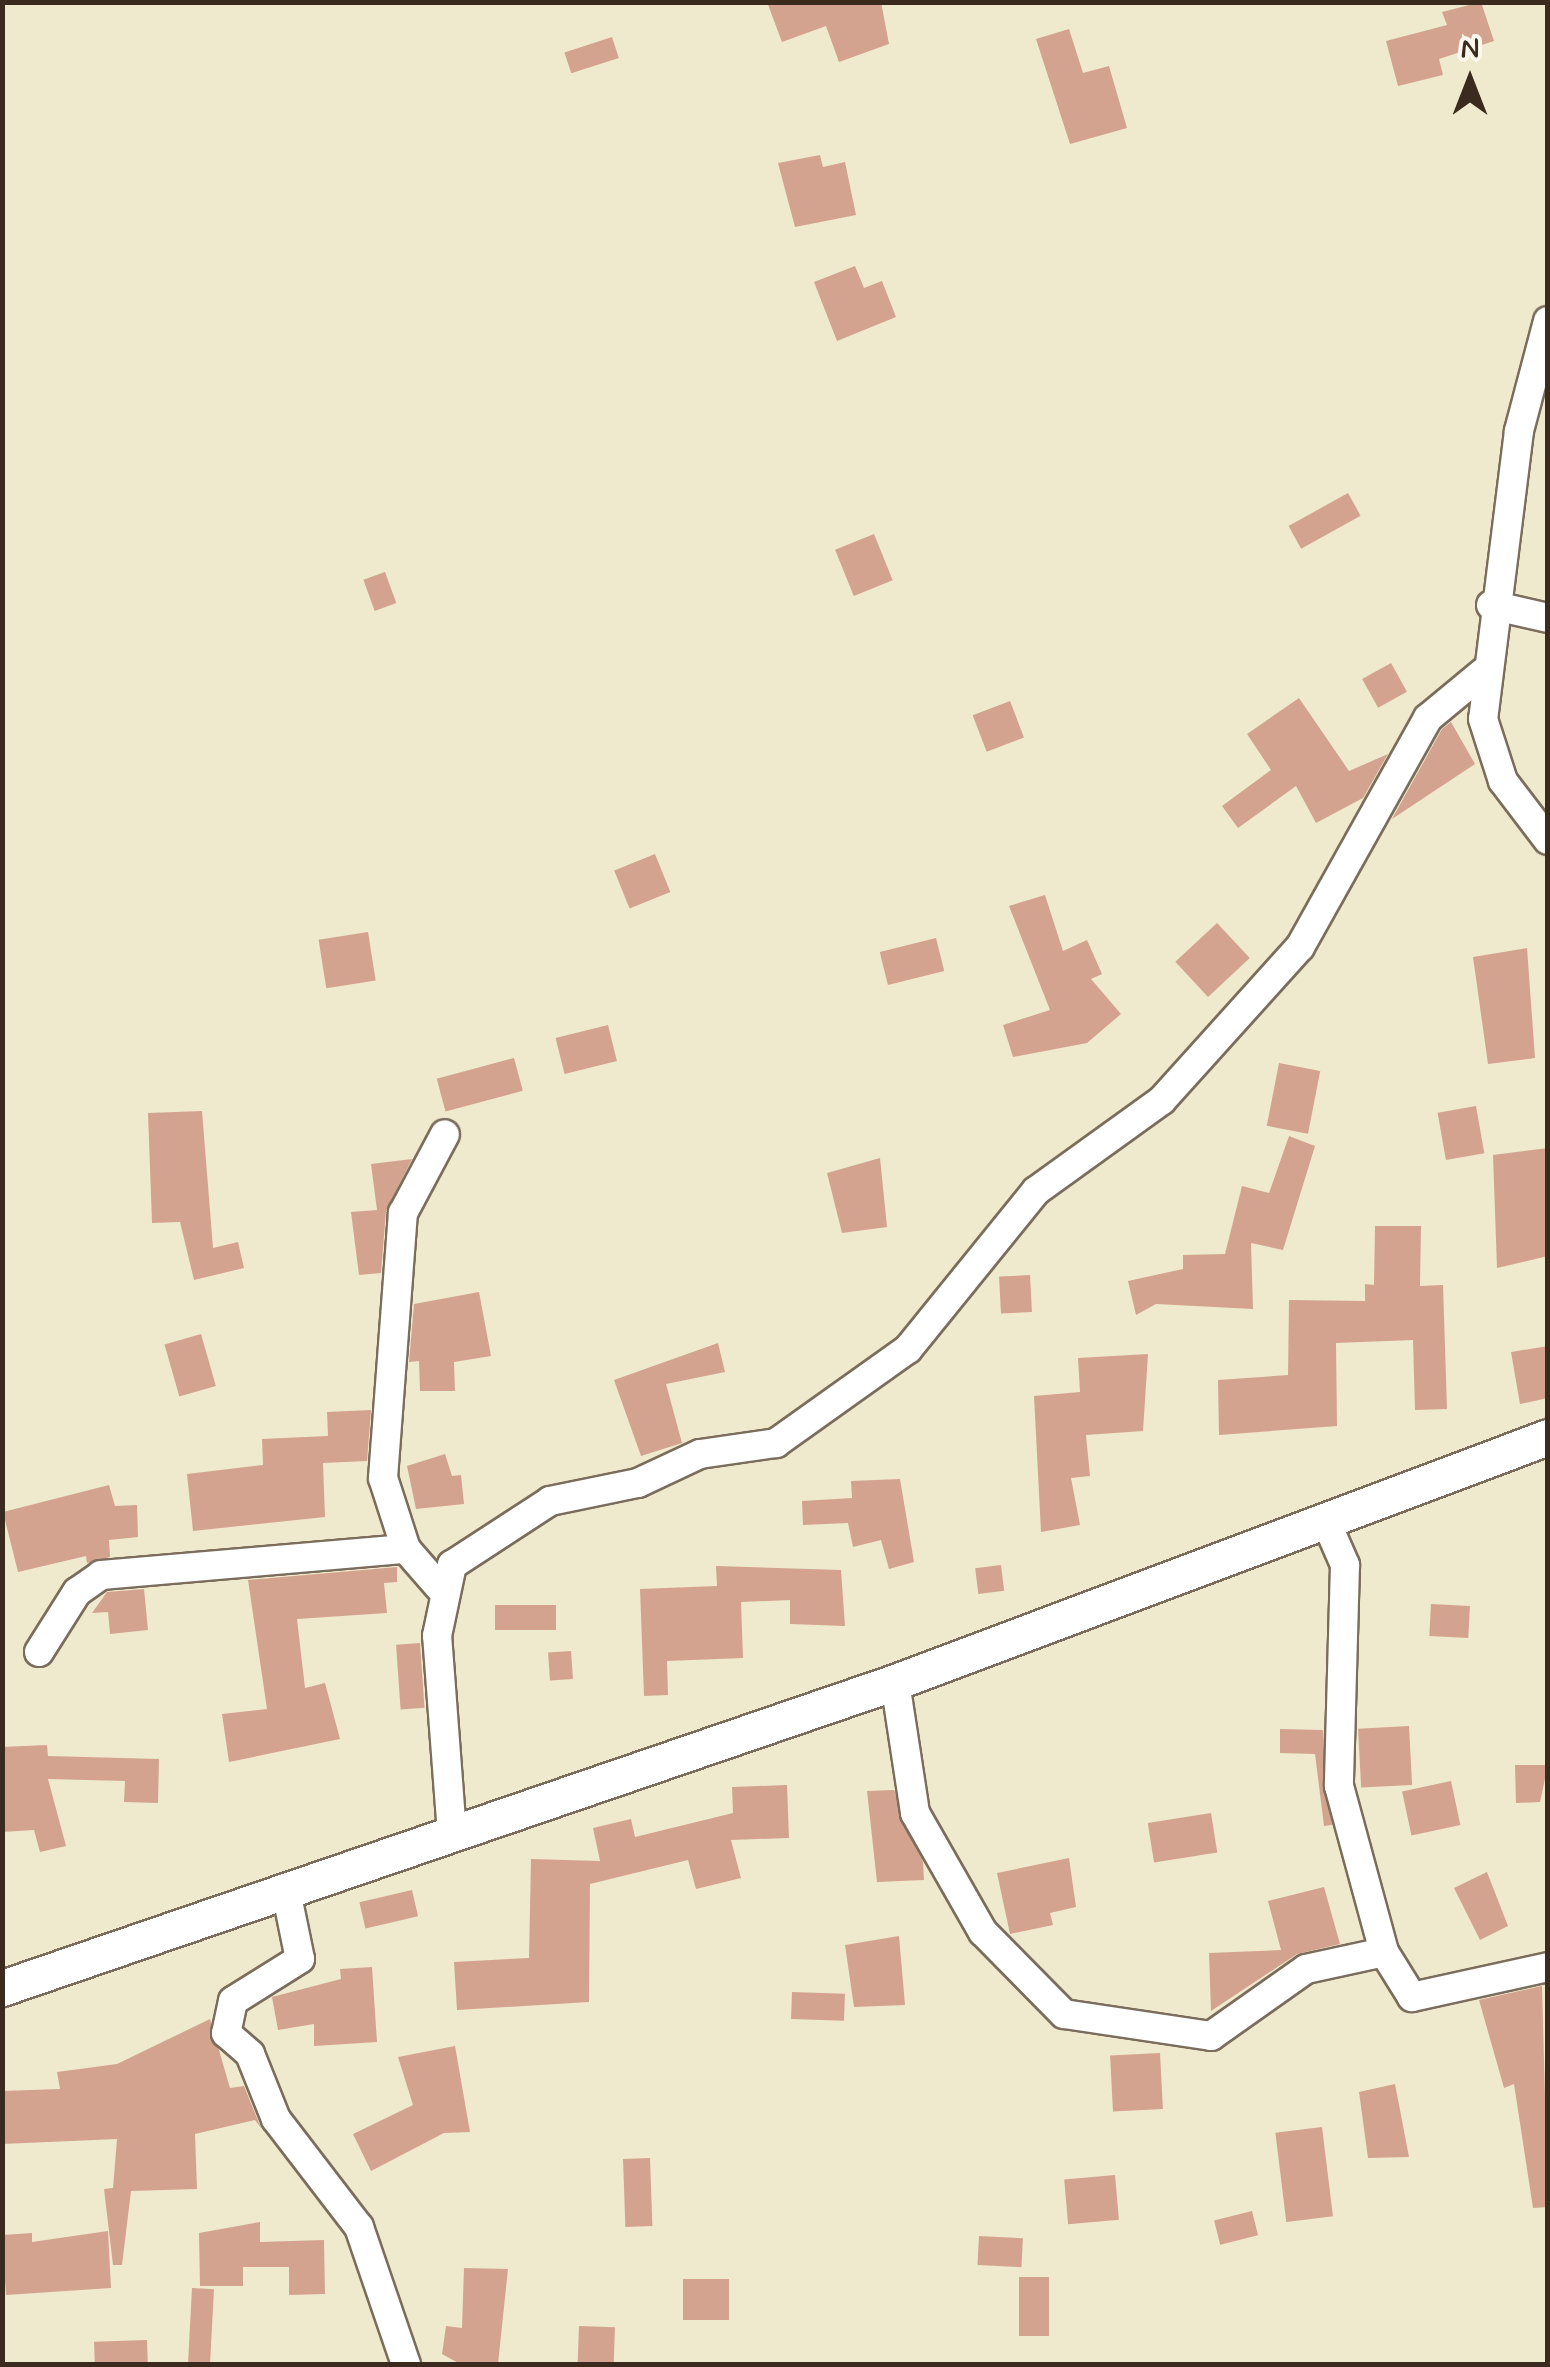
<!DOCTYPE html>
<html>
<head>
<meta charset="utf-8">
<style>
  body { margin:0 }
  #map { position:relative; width:1550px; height:2367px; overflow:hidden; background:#efe9ce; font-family:Mynerve,sans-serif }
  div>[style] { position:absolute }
  .building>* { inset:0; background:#d4a38f; transform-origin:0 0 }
  .roads { filter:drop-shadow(2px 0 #7a6d5c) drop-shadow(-2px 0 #7a6d5c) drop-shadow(0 2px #7a6d5c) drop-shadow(0 -2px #7a6d5c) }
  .minor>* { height:28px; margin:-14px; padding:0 14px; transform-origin:14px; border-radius:14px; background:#fff }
  .tertiary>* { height:35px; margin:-17.5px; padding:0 17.5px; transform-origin:17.5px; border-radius:17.5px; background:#fff }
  span { translate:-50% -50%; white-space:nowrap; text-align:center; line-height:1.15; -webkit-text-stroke:9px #fbf7ec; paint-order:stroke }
  .frame { position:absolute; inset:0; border:5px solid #3b2a1e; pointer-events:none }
  .north { position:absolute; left:1420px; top:30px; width:100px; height:100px; -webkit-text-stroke:8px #fbf7ec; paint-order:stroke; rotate:0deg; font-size:28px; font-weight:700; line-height:40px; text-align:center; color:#3b2a1e }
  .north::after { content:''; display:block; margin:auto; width:35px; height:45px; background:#3b2a1e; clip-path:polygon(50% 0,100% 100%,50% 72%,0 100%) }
</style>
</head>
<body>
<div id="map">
  <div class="building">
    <i style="clip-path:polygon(767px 2px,881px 2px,889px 44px,839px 62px,826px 26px,782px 42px)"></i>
    <i style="clip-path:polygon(1481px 2px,1494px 41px,1439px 59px,1443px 75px,1398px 86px,1386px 41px,1447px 25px,1442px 12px)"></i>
    <i style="clip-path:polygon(1069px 29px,1083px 73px,1109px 66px,1127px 128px,1070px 144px,1036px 39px)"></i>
    <i style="left:612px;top:37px;width:22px;height:50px;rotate:72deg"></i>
    <i style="clip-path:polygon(820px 155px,823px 167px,845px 162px,856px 215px,795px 227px,778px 163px)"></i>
    <i style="clip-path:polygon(855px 266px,864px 288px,882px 281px,896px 317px,837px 341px,814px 282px)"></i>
    <i style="left:1348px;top:493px;width:26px;height:68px;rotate:61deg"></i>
    <i style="left:874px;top:534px;width:50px;height:42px;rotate:68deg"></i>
    <i style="left:385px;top:572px;width:33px;height:23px;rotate:70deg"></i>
    <i style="left:1391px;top:663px;width:33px;height:33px;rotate:61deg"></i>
    <i style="clip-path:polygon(1299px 698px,1349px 771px,1388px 754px,1363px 798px,1316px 823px,1296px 786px,1238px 828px,1222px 806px,1271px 770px,1247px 734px)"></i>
    <i style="left:1010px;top:701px;width:39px;height:40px;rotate:69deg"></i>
    <i style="clip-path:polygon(1451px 722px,1475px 764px,1392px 819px,1442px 729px)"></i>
    <i style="left:655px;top:854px;width:41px;height:44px;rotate:68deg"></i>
    <i style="clip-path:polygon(1045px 895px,1063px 951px,1087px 940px,1102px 974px,1091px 979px,1121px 1014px,1087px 1043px,1013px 1057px,1003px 1025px,1050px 1010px,1009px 906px)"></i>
    <i style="left:1217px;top:923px;width:48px;height:57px;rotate:47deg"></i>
    <i style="left:368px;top:932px;width:49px;height:50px;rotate:81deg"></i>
    <i style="left:936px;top:938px;width:34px;height:58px;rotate:76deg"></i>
    <i style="clip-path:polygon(1527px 948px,1535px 1058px,1488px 1064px,1473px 957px)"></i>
    <i style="left:608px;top:1025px;width:37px;height:54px;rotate:76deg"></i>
    <i style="left:514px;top:1058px;width:34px;height:80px;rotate:75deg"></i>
    <i style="left:1279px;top:1063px;width:42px;height:64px;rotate:11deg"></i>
    <i style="left:1476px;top:1106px;width:48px;height:39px;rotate:80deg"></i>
    <i style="clip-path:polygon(202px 1111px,213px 1248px,238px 1242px,244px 1268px,194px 1280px,180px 1222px,152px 1223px,148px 1113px)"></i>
    <i style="clip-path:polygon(1289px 1136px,1315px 1146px,1283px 1250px,1251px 1243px,1253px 1309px,1156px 1304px,1136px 1315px,1128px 1281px,1183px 1269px,1183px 1255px,1225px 1254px,1242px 1186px,1269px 1193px)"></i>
    <i style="clip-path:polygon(1548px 1148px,1548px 1256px,1497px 1268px,1493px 1155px)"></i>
    <i style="clip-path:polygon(880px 1158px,887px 1227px,842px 1233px,827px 1173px)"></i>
    <i style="clip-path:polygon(412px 1159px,386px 1211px,381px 1273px,359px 1275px,351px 1212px,377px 1210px,371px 1164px)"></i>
    <i style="clip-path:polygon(1375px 1226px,1421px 1226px,1420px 1286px,1443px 1285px,1447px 1409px,1415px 1410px,1413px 1340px,1336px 1343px,1337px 1426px,1219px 1435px,1218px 1380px,1288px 1375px,1289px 1300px,1365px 1301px,1365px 1284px,1374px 1285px)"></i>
    <i style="left:1030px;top:1275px;width:37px;height:31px;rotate:87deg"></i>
    <i style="clip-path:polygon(479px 1292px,491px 1356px,454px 1362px,455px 1391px,420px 1391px,419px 1361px,409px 1362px,414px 1304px)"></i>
    <i style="left:201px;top:1334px;width:54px;height:38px;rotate:74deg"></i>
    <i style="clip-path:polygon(718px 1343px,725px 1372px,666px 1384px,682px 1443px,641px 1456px,614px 1380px)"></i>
    <i style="clip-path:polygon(1548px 1346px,1548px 1398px,1520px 1404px,1511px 1352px)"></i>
    <i style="clip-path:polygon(1148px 1354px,1143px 1431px,1086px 1435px,1090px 1476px,1071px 1478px,1080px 1525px,1041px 1532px,1034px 1396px,1080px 1392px,1078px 1358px)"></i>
    <i style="clip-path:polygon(371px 1410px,367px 1461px,323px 1463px,325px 1517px,193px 1531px,187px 1474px,263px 1465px,262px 1439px,328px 1436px,327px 1412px)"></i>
    <i style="clip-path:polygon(445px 1454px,452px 1476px,461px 1475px,464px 1504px,416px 1509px,407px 1466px)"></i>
    <i style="clip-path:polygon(900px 1479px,914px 1562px,889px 1569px,881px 1540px,853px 1547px,848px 1523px,803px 1525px,802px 1501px,852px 1498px,851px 1481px)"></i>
    <i style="clip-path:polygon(109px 1485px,115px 1506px,137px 1505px,138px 1537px,109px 1540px,110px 1557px,87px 1563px,86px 1556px,18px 1572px,3px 1512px)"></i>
    <i style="left:1001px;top:1565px;width:26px;height:26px;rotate:83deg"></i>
    <i style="clip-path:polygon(716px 1566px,841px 1570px,845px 1626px,790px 1624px,790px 1600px,741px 1602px,743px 1658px,667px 1661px,668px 1695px,644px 1696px,640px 1589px,717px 1586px)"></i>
    <i style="clip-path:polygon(397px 1567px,397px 1582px,384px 1583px,387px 1613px,297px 1619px,305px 1688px,325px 1683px,340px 1739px,229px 1762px,222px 1714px,267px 1709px,248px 1580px)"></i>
    <i style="clip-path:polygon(144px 1589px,148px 1630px,110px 1634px,108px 1612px,92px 1613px,107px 1592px)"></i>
    <i style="left:1431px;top:1604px;width:39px;height:32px;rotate:3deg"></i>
    <i style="left:556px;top:1605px;width:25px;height:61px;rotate:90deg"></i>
    <i style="left:420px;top:1643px;width:65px;height:24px;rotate:86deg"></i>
    <i style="left:571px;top:1651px;width:28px;height:23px;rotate:86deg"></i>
    <i style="left:1409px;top:1726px;width:59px;height:51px;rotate:87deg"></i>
    <i style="clip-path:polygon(1280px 1729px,1323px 1730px,1332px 1825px,1324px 1826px,1315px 1754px,1280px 1753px)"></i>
    <i style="clip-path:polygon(47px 1745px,48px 1756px,159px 1759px,158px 1803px,124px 1802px,125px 1781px,48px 1779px,66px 1846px,40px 1852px,34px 1830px,2px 1832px,2px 1747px)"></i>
    <i style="clip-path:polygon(1515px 1765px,1548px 1765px,1540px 1802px,1516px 1803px)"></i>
    <i style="left:1451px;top:1781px;width:45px;height:50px;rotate:78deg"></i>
    <i style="clip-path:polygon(787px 1785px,789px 1838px,731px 1840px,741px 1878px,696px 1889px,688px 1860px,590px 1884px,589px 2002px,457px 2010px,454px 1962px,529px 1958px,531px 1859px,600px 1861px,593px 1828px,631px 1819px,635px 1837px,733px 1813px,732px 1787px)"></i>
    <i style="clip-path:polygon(894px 1790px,923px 1862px,924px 1880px,877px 1882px,867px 1791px)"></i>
    <i style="left:1211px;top:1813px;width:40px;height:64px;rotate:81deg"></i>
    <i style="clip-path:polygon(1069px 1858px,1076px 1907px,1050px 1913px,1053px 1925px,1010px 1934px,997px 1873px)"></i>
    <i style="clip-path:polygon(1487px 1872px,1508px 1926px,1480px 1940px,1454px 1888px)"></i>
    <i style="clip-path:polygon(1324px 1887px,1340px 1944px,1297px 1954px,1211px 2011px,1209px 1953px,1281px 1950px,1268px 1901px)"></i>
    <i style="left:412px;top:1890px;width:27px;height:54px;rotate:77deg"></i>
    <i style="clip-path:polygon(899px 1936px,905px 2005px,854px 2007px,845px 1945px)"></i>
    <i style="clip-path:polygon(372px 1967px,377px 2042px,314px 2046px,314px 2024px,278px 2030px,272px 1997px,341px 1979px,340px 1969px)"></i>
    <i style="clip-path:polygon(1542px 1986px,1548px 2207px,1533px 2208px,1514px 2084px,1504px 2088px,1479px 2000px)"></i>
    <i style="left:792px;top:1992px;width:53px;height:27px;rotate:2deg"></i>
    <i style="clip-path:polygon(210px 2019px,230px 2088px,244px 2086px,261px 2128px,255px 2120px,195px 2134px,197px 2189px,131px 2191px,122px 2265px,113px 2265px,104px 2189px,113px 2188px,117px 2139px,2px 2144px,2px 2091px,60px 2089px,57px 2072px,117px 2064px)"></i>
    <i style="clip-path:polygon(455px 2046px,470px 2132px,444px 2133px,371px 2171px,353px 2134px,413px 2105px,398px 2057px)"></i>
    <i style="left:1160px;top:2053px;width:56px;height:50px;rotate:87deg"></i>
    <i style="clip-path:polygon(1395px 2084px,1409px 2157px,1368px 2158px,1359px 2092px)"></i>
    <i style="left:1322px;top:2127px;width:90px;height:47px;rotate:83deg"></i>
    <i style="left:650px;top:2158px;width:68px;height:27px;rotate:88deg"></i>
    <i style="left:1115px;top:2175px;width:45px;height:51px;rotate:85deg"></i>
    <i style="left:1252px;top:2211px;width:25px;height:39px;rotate:76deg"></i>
    <i style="clip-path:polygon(260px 2222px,260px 2242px,324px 2240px,325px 2294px,289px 2295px,289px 2267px,243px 2267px,243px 2286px,200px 2286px,199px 2233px)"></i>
    <i style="clip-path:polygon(108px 2231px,111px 2288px,6px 2295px,2px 2235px,32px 2233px,32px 2242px)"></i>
    <i style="left:979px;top:2236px;width:44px;height:29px;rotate:3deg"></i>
    <i style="clip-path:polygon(464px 2268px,508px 2269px,498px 2364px,460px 2364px,442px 2354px,446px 2326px,462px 2328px)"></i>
    <i style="left:1019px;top:2277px;width:30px;height:59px"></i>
    <i style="left:729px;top:2279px;width:41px;height:46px;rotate:90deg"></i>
    <i style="left:192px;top:2288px;width:22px;height:76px;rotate:3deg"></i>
    <i style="left:579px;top:2326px;width:36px;height:38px;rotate:2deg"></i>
    <i style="left:147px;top:2340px;width:24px;height:53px;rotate:88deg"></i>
  </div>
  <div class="roads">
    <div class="minor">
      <i style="left:1548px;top:321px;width:114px;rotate:104.8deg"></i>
      <i style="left:1519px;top:431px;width:290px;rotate:97.1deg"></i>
      <i style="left:1483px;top:719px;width:65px;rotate:72.1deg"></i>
      <i style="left:1503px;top:781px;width:74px;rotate:52.7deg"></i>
      <i style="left:1491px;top:605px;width:58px;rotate:12.8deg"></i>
      <i style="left:1328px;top:1526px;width:43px;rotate:66.4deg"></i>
      <i style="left:1345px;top:1565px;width:221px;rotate:91.6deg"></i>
      <i style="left:1339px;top:1786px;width:172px;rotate:74.8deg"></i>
      <i style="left:1384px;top:1952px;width:53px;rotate:58.1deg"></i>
      <i style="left:1412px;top:1997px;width:139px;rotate:-12.4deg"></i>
      <i style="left:440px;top:1588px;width:52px;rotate:-131.1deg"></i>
      <i style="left:406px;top:1549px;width:75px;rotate:-107.9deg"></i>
      <i style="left:383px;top:1478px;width:266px;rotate:-85.7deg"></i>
      <i style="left:403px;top:1213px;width:89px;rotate:-62deg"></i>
      <i style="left:39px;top:1652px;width:71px;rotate:-57.7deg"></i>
      <i style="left:77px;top:1592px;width:29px;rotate:-35deg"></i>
      <i style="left:101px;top:1575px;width:306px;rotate:-4.9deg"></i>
      <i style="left:895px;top:1682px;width:133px;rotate:81.3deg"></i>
      <i style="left:915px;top:1813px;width:137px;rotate:60.3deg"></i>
      <i style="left:983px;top:1932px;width:115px;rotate:45.4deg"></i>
      <i style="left:1064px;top:2014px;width:149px;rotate:8.5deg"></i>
      <i style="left:1211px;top:2036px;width:116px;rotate:-35.2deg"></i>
      <i style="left:1306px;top:1969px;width:80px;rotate:-12.3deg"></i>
      <i style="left:452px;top:1834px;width:199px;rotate:-94.3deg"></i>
      <i style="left:437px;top:1636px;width:73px;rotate:-78.1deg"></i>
      <i style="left:452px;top:1565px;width:117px;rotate:-33.1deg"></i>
      <i style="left:550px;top:1501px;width:90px;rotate:-11.6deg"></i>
      <i style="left:638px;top:1483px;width:68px;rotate:-25.1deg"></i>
      <i style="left:700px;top:1454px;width:77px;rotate:-8.2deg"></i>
      <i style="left:776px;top:1443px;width:162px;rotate:-35.5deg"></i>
      <i style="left:908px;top:1349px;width:203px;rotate:-51deg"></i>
      <i style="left:1036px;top:1191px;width:155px;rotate:-35.8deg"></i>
      <i style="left:1162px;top:1100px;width:206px;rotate:-48deg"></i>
      <i style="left:1300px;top:947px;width:262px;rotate:-60.8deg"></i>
      <i style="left:1428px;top:718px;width:75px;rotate:-39.6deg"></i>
      <i style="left:286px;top:1891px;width:69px;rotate:78.4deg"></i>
      <i style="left:300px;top:1959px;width:79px;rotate:147.9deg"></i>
      <i style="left:233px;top:2001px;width:33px;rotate:102deg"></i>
      <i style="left:226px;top:2033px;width:32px;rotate:41deg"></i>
      <i style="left:250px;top:2054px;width:70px;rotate:68.2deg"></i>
      <i style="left:276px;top:2119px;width:136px;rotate:52.5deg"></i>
      <i style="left:359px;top:2227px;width:145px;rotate:71.1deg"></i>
    </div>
    <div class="tertiary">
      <i style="left:2px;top:1988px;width:944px;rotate:-18.91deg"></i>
      <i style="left:895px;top:1682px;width:697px;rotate:-20.57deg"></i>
    </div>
  </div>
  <div class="frame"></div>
  <div class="north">N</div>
</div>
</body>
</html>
